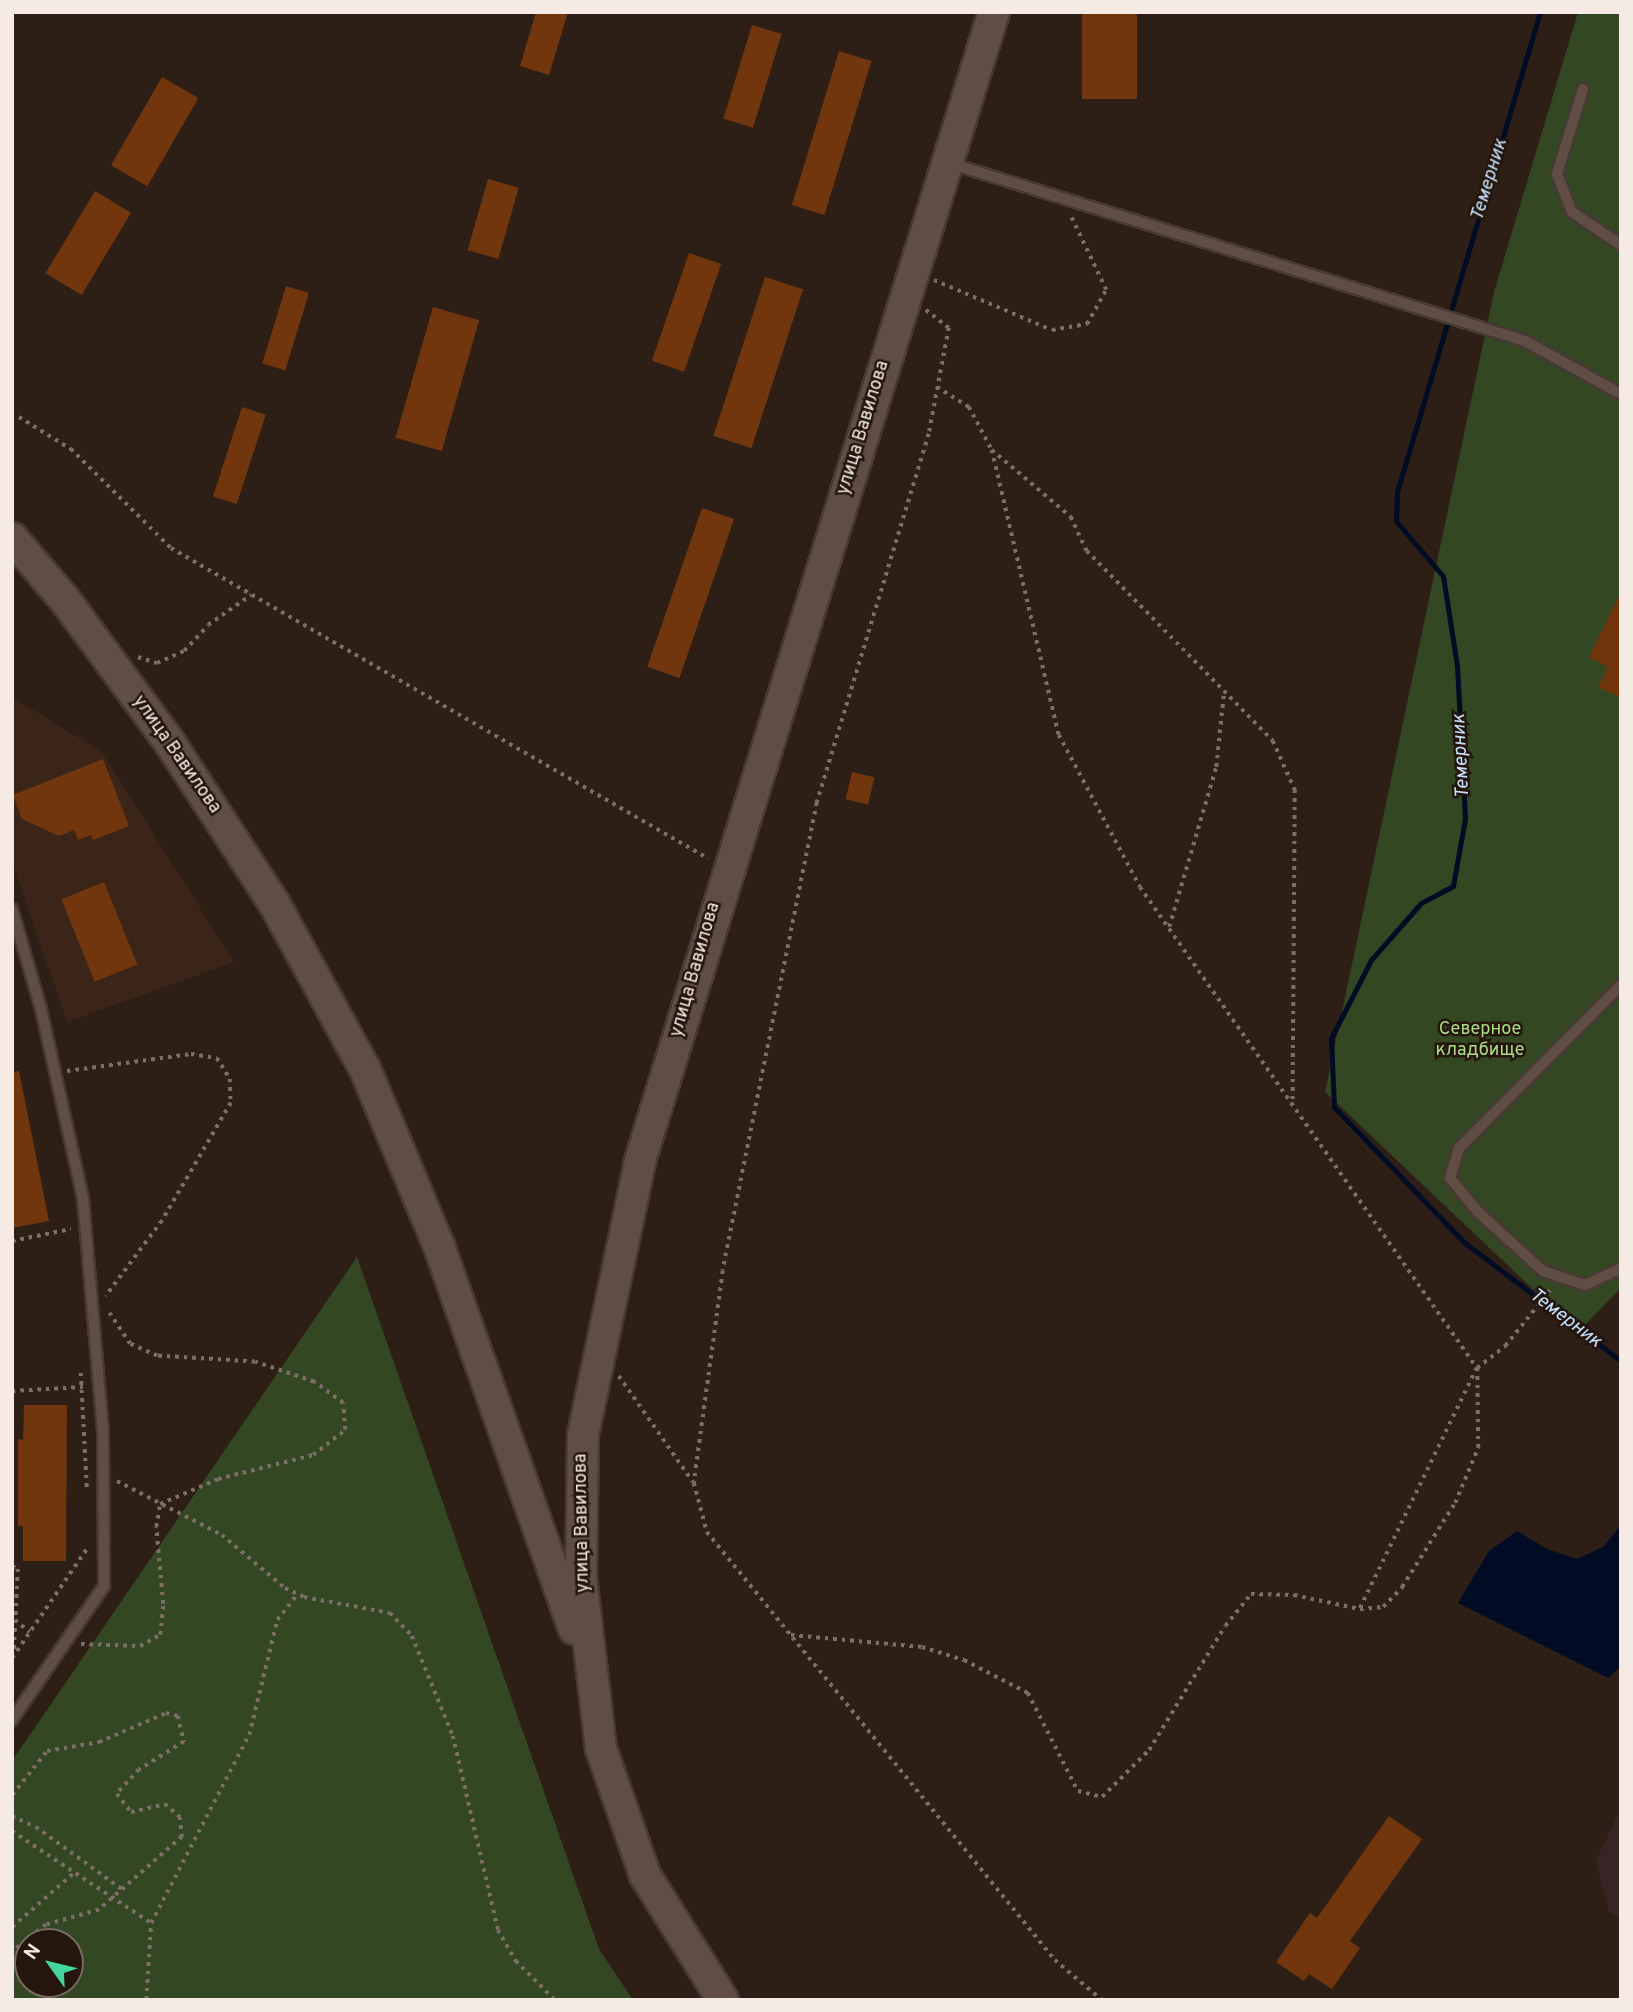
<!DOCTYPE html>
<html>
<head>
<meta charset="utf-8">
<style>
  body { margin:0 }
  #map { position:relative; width:1633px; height:2012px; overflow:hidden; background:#2e1f16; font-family:Overpass,sans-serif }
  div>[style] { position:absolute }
  .built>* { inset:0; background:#3b2519 }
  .industrial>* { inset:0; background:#382424 }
  .green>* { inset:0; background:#324722 }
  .water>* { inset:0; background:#000c24 }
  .stream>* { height:5px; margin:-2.5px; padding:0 2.5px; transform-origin:2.5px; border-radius:2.5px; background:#000c24 }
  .building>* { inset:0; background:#71360d; transform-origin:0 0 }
  .path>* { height:3.5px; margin-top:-1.75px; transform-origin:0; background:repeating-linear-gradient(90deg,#7d6f68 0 3.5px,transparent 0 8.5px) }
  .roads { filter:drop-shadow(2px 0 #473a34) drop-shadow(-2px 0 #473a34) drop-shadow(0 2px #473a34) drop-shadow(0 -2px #473a34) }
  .lane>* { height:10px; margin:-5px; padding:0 5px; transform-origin:5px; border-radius:5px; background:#604e44 }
  .secondary>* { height:30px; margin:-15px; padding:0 15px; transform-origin:15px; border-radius:15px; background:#604e44 }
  span { translate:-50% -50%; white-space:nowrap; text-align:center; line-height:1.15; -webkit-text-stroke:5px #24160d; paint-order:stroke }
  .street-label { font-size:18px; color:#f5eae4 }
  .park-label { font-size:18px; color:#abdd85 }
  .water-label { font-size:19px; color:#c5e1ff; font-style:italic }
  .frame { position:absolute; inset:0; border:14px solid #f5eae4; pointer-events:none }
  .north { position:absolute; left:14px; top:1928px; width:70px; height:70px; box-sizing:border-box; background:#24160d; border:2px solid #786b63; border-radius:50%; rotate:304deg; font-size:19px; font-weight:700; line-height:28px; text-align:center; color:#f5eae4 }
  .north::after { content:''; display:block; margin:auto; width:24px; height:32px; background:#46d49e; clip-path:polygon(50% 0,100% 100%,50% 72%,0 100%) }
</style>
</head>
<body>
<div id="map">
  <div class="built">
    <i style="clip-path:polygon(12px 697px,102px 752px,234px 962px,67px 1022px,12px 860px)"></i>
  </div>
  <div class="industrial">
    <i style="clip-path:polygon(1621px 1807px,1621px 1919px,1609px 1912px,1596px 1861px)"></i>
  </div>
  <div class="green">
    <i style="clip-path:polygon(1578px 12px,1621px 12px,1621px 1288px,1578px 1332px,1325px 1092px,1494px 292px)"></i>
    <i style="clip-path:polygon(evenodd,357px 1257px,599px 1949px,633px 2000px,12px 2000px,12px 1761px,357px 1257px,28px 1942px,70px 1942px,70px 1984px,28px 1984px,28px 1942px)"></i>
  </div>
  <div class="water">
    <i style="clip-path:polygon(1621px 1525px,1621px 1666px,1608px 1678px,1458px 1603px,1489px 1551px,1517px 1531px,1547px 1549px,1577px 1559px,1603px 1547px)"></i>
  </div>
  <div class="stream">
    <i style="left:1540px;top:12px;width:500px;rotate:106.6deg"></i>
    <i style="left:1397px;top:491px;width:30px;rotate:92deg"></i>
    <i style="left:1396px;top:521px;width:72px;rotate:49.5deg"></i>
    <i style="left:1443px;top:576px;width:90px;rotate:81.1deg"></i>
    <i style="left:1457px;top:665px;width:154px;rotate:87deg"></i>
    <i style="left:1465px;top:819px;width:68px;rotate:100.2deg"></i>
    <i style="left:1453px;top:886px;width:36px;rotate:152deg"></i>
    <i style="left:1421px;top:903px;width:76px;rotate:131.3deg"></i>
    <i style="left:1371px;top:960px;width:88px;rotate:117.1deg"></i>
    <i style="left:1331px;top:1038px;width:69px;rotate:87.5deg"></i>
    <i style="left:1334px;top:1107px;width:189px;rotate:46.1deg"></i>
    <i style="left:1465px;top:1243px;width:196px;rotate:37.1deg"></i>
  </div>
  <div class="building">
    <i style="clip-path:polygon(536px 12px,568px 12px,549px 75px,520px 66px)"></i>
    <i style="left:1082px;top:12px;width:55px;height:87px"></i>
    <i style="left:752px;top:25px;width:31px;height:98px;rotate:17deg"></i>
    <i style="left:839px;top:51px;width:34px;height:161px;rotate:17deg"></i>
    <i style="left:162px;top:77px;width:42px;height:102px;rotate:30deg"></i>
    <i style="left:488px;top:179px;width:32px;height:74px;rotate:16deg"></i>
    <i style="left:95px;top:191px;width:42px;height:96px;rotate:31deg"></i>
    <i style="left:689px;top:253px;width:34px;height:114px;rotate:19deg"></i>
    <i style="left:765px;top:277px;width:40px;height:167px;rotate:18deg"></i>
    <i style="left:286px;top:286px;width:24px;height:81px;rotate:17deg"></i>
    <i style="left:433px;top:307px;width:48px;height:136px;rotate:16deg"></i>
    <i style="left:242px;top:407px;width:25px;height:94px;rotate:18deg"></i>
    <i style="left:702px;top:508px;width:34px;height:168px;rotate:19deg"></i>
    <i style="clip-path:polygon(1621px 592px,1621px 698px,1598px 687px,1608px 667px,1589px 657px)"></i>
    <i style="clip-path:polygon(103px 759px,129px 826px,93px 840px,91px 835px,78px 840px,74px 830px,59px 836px,22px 819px,13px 795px)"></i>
    <i style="left:852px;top:772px;width:23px;height:28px;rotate:13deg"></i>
    <i style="left:104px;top:882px;width:89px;height:46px;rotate:68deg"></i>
    <i style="clip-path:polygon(19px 1071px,49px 1221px,12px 1228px,12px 1072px)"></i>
    <i style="clip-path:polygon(24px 1405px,67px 1405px,66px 1561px,23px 1561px,23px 1526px,18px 1526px,18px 1439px,23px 1440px)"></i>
    <i style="clip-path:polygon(1389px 1816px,1422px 1839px,1350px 1941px,1360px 1948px,1332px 1989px,1309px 1974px,1304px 1981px,1276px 1962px,1310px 1913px,1317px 1918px)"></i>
  </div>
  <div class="path">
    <i style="left:934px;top:280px;width:128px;rotate:23deg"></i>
    <i style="left:1052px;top:330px;width:36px;rotate:-10deg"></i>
    <i style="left:1087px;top:324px;width:39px;rotate:-61deg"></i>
    <i style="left:1106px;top:290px;width:83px;rotate:-115.6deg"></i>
    <i style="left:926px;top:310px;width:29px;rotate:38deg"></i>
    <i style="left:949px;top:328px;width:108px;rotate:100.7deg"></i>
    <i style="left:929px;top:434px;width:386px;rotate:106.9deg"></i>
    <i style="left:817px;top:803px;width:477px;rotate:101.4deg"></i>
    <i style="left:723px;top:1271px;width:214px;rotate:97.8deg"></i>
    <i style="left:694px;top:1483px;width:51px;rotate:75.1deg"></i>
    <i style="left:707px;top:1532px;width:552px;rotate:50.89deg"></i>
    <i style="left:1055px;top:1960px;width:62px;rotate:40.4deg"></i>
    <i style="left:937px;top:387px;width:38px;rotate:32deg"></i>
    <i style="left:969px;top:407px;width:49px;rotate:61.9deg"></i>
    <i style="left:992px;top:450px;width:104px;rotate:40.3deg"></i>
    <i style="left:1071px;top:517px;width:38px;rotate:65deg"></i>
    <i style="left:1087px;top:551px;width:266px;rotate:45.6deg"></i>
    <i style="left:1273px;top:741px;width:54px;rotate:65.8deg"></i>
    <i style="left:1295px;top:790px;width:311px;rotate:90.4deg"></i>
    <i style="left:19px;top:417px;width:61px;rotate:31.6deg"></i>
    <i style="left:71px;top:449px;width:141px;rotate:44.7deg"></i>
    <i style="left:171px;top:548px;width:621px;rotate:30.03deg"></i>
    <i style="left:992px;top:450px;width:293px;rotate:76.8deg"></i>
    <i style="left:1059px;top:735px;width:172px;rotate:61.9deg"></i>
    <i style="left:1140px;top:887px;width:587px;rotate:54.98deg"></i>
    <i style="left:1477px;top:1368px;width:268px;rotate:115.9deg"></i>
    <i style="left:138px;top:657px;width:20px;rotate:18deg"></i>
    <i style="left:157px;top:663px;width:30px;rotate:-24deg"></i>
    <i style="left:184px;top:651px;width:35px;rotate:-47deg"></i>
    <i style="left:208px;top:625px;width:52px;rotate:-34.9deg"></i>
    <i style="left:1169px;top:927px;width:167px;rotate:-73.6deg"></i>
    <i style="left:1216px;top:767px;width:76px;rotate:-84deg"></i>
    <i style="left:67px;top:1071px;width:125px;rotate:-7.8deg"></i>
    <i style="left:191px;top:1054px;width:26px;rotate:9deg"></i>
    <i style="left:217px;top:1058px;width:25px;rotate:58deg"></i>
    <i style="left:230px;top:1079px;width:24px;rotate:88deg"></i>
    <i style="left:231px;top:1103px;width:137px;rotate:120.3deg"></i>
    <i style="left:162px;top:1221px;width:94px;rotate:126.7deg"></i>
    <i style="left:12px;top:1241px;width:60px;rotate:-11.5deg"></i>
    <i style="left:81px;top:1373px;width:115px;rotate:87deg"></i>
    <i style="left:619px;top:1376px;width:129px;rotate:55.1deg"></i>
    <i style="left:12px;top:1391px;width:71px;rotate:-3.2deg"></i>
    <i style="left:117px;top:1481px;width:118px;rotate:27.2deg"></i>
    <i style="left:222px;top:1535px;width:82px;rotate:40.1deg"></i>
    <i style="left:285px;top:1588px;width:21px;rotate:25deg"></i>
    <i style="left:304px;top:1597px;width:87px;rotate:10.5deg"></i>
    <i style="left:390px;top:1613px;width:32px;rotate:46deg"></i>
    <i style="left:412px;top:1636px;width:108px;rotate:67.7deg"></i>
    <i style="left:453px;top:1736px;width:199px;rotate:76.9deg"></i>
    <i style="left:498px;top:1930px;width:36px;rotate:60deg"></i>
    <i style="left:516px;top:1961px;width:55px;rotate:45deg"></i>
    <i style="left:12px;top:1566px;width:7px;rotate:27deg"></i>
    <i style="left:18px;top:1569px;width:85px;rotate:92.7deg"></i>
    <i style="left:15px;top:1620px;width:19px;rotate:39deg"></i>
    <i style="left:791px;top:1635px;width:132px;rotate:5.2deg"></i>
    <i style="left:922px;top:1647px;width:44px;rotate:17.2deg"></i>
    <i style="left:964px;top:1660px;width:72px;rotate:27.3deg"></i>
    <i style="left:1028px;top:1693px;width:110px;rotate:63deg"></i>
    <i style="left:1078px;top:1791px;width:25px;rotate:14deg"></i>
    <i style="left:1102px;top:1797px;width:66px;rotate:-45deg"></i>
    <i style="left:1149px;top:1750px;width:145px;rotate:-58.5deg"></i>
    <i style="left:1225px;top:1626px;width:41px;rotate:-50.9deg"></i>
    <i style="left:1251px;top:1594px;width:43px;rotate:1.3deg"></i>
    <i style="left:1294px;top:1595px;width:67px;rotate:12deg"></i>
    <i style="left:1360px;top:1609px;width:23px;rotate:-5deg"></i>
    <i style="left:1383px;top:1607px;width:28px;rotate:-46deg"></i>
    <i style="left:1402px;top:1587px;width:99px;rotate:-57.8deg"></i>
    <i style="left:1455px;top:1503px;width:60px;rotate:-67.3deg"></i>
    <i style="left:1478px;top:1448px;width:80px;rotate:-90.7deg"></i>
    <i style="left:1477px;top:1368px;width:36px;rotate:-38deg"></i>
    <i style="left:1505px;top:1346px;width:73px;rotate:-51.1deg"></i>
    <i style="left:81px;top:1644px;width:59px;rotate:1.9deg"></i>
    <i style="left:140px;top:1646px;width:23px;rotate:-29deg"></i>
    <i style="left:160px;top:1635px;width:31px;rotate:-84deg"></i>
    <i style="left:163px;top:1604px;width:77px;rotate:-95.2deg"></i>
    <i style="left:156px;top:1527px;width:23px;rotate:-80deg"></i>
    <i style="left:160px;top:1504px;width:63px;rotate:-23.3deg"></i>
    <i style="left:218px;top:1479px;width:98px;rotate:-14.2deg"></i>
    <i style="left:313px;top:1455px;width:41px;rotate:-38deg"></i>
    <i style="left:345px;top:1430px;width:27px;rotate:-94deg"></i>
    <i style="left:343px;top:1403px;width:36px;rotate:-144deg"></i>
    <i style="left:314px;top:1382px;width:62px;rotate:-161.3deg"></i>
    <i style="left:255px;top:1362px;width:98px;rotate:-176.5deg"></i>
    <i style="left:157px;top:1356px;width:30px;rotate:-156deg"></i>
    <i style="left:130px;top:1344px;width:37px;rotate:-124deg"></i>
    <i style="left:12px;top:1658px;width:135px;rotate:-55.6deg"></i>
    <i style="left:12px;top:1795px;width:56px;rotate:-51.5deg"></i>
    <i style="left:47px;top:1751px;width:53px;rotate:-9.8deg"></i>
    <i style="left:99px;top:1742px;width:73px;rotate:-23.4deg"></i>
    <i style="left:166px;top:1713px;width:12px;rotate:14deg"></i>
    <i style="left:178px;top:1716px;width:27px;rotate:77deg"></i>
    <i style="left:184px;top:1742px;width:53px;rotate:148.1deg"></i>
    <i style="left:139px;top:1770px;width:33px;rotate:133deg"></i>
    <i style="left:117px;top:1794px;width:23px;rotate:52deg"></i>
    <i style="left:131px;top:1812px;width:35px;rotate:-13deg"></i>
    <i style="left:165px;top:1804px;width:20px;rotate:41deg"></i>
    <i style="left:180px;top:1817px;width:20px;rotate:84deg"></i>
    <i style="left:182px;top:1837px;width:111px;rotate:138.7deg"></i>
    <i style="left:99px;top:1910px;width:55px;rotate:164.2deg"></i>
    <i style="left:46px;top:1925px;width:43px;rotate:141.5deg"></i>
    <i style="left:12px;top:1816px;width:26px;rotate:25deg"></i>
    <i style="left:36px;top:1827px;width:107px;rotate:35.9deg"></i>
    <i style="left:12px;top:1831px;width:167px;rotate:33.5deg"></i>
    <i style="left:12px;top:1927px;width:85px;rotate:-41.2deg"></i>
    <i style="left:146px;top:2000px;width:77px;rotate:-86.3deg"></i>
    <i style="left:151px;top:1923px;width:212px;rotate:-62.5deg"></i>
    <i style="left:249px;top:1735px;width:118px;rotate:-76.3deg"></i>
    <i style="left:277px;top:1620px;width:33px;rotate:-52deg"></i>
  </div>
  <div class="roads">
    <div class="lane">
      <i style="left:1583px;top:89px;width:89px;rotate:107deg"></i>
      <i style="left:1557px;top:174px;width:41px;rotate:68.5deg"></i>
      <i style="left:1572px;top:212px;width:59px;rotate:34deg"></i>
      <i style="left:949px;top:163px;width:603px;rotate:17.17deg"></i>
      <i style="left:1525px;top:341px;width:110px;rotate:28.9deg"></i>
      <i style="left:12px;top:909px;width:104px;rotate:73.8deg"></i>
      <i style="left:41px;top:1009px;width:194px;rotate:77.5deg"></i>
      <i style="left:83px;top:1198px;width:234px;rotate:85.1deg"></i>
      <i style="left:103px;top:1431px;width:155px;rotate:89.6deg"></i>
      <i style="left:104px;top:1586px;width:163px;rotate:124.5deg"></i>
      <i style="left:1621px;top:985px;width:230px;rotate:134.8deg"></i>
      <i style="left:1459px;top:1148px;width:31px;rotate:107deg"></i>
      <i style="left:1450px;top:1178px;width:44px;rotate:50.5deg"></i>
      <i style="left:1478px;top:1212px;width:88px;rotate:42.2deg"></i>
      <i style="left:1543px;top:1271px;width:44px;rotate:18.4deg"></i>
      <i style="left:1585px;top:1285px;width:40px;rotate:-25deg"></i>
    </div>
    <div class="secondary">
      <i style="left:12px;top:538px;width:82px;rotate:49.5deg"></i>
      <i style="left:65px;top:600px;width:177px;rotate:53.7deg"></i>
      <i style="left:170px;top:743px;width:191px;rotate:57deg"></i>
      <i style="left:274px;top:903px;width:189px;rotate:61.3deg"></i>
      <i style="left:365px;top:1069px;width:192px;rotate:67.3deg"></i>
      <i style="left:439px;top:1246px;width:406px;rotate:70.6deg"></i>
      <i style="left:723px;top:2000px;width:147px;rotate:-122deg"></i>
      <i style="left:645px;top:1875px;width:133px;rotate:-109.2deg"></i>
      <i style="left:601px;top:1749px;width:173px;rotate:-96.6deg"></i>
      <i style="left:581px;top:1577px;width:142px;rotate:-89.2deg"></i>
      <i style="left:583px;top:1435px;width:280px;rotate:-78.2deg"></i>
      <i style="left:640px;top:1161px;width:1202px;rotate:-72.88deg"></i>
    </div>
  </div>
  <div class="street-label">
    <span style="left:864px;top:428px;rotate:-73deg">улица Вавилова</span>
    <span style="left:176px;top:755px;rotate:55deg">улица Вавилова</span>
    <span style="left:696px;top:970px;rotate:-74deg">улица Вавилова</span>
    <span style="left:583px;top:1523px;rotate:-91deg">улица Вавилова</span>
  </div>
  <div class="park-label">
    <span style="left:1480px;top:1041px">Северное<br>кладбище</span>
  </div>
  <div class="water-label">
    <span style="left:1490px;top:180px;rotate:-73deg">Темерник</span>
    <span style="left:1462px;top:756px;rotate:-93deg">Темерник</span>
    <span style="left:1565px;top:1319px;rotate:37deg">Темерник</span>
  </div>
  <div class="frame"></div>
  <div class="north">N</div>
</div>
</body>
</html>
